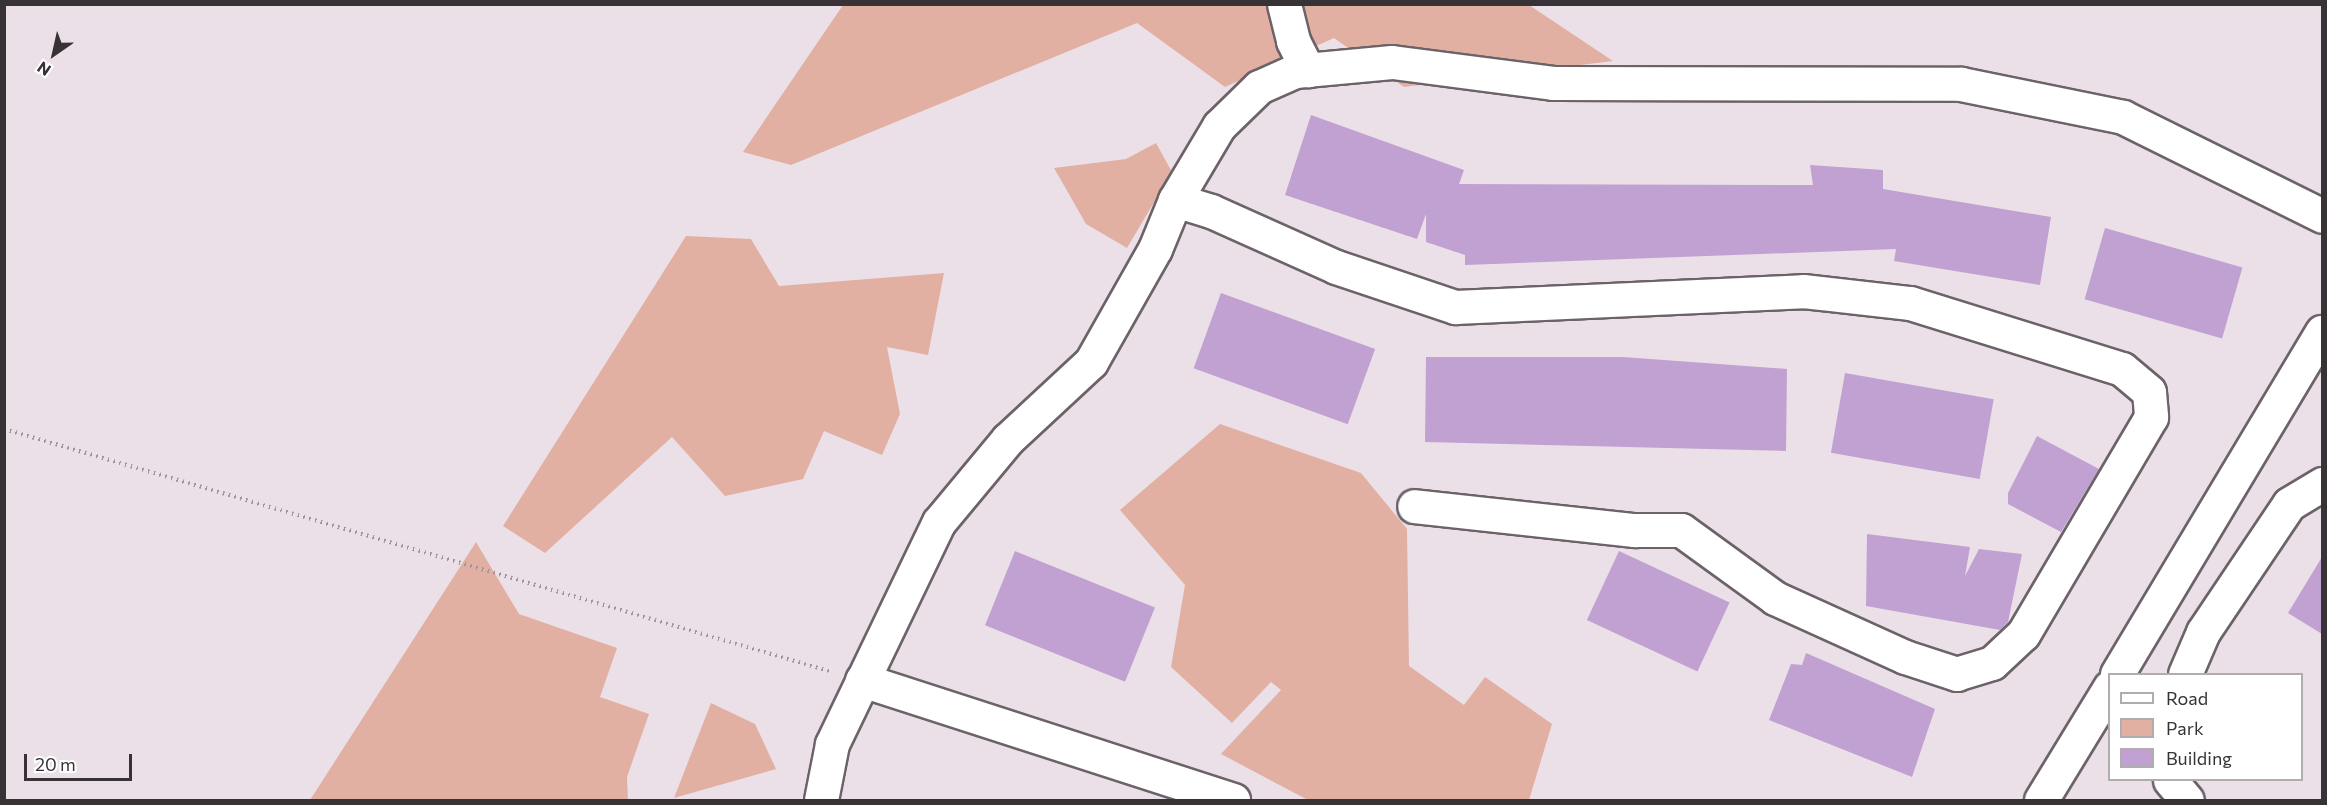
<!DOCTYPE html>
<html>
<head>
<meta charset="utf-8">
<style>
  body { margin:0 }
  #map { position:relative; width:2327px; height:805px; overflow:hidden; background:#ebe0e7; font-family:Commissioner,sans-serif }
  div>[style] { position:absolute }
  .green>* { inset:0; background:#e2b0a3 }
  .building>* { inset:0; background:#c1a1d1; transform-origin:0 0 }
  .path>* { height:4px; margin-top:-2px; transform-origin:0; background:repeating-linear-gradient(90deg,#9e969b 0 1.5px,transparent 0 6px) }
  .roads { filter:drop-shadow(2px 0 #6c6369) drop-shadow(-2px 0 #6c6369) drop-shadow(0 2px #6c6369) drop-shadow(0 -2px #6c6369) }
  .minor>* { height:33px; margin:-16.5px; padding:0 16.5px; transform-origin:16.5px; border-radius:16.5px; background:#fff }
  span { translate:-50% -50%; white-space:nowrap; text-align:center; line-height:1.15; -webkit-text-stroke:5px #fff; paint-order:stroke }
  .frame { position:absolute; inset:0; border:6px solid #363235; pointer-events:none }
  .legend { position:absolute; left:2108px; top:673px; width:195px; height:108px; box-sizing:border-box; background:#fff; border:2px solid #afadae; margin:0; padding:8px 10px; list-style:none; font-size:18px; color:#363235 }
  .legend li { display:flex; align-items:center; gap:12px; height:30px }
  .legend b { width:30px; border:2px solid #afadae }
  .north { position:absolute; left:24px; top:24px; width:60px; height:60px; -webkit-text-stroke:4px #fff; paint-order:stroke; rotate:214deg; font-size:16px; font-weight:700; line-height:24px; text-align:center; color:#363235 }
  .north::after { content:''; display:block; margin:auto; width:21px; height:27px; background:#363235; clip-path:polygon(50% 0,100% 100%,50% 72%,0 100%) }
  .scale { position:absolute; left:24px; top:754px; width:108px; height:27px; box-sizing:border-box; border:3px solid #363235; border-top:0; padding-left:8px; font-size:18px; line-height:21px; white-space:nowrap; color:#363235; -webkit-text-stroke:4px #fff; paint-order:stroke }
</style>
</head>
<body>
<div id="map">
  <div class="green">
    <i style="clip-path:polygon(843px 5px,1529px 5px,1613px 61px,1404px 87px,1334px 38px,1225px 87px,1137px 23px,791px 165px,743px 152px)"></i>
    <i style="clip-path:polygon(1156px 143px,1172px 172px,1127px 248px,1086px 224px,1054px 168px,1126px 159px)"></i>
    <i style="clip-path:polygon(686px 236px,751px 239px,779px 286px,944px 273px,928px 355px,887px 347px,900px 414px,882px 455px,824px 431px,803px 479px,725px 496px,672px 437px,545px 553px,503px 526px)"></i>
    <i style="clip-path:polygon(1220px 424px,1361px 473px,1407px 529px,1409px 666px,1464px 705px,1485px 677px,1552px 724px,1529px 800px,1308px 800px,1221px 754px,1281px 690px,1271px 682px,1232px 723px,1171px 667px,1185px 585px,1120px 510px)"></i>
    <i style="clip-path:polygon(476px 542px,519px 614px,617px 648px,600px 697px,649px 714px,627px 777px,628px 800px,310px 800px)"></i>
    <i style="clip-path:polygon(711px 703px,755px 724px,776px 769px,674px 798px)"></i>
  </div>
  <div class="building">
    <i style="clip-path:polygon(1311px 115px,1464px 170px,1459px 184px,1813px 185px,1810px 165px,1883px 170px,1883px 189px,2051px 217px,2040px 285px,1894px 261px,1896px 249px,1465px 265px,1465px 255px,1426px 242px,1426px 214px,1417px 239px,1285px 195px)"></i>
    <i style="left:2105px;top:228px;width:143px;height:74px;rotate:16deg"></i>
    <i style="left:1221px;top:293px;width:164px;height:80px;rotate:20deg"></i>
    <i style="clip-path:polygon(1426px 357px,1623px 357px,1787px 369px,1786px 451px,1425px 442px)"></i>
    <i style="left:1845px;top:373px;width:151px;height:81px;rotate:10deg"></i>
    <i style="clip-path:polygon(2037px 436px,2099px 469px,2061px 532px,2008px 504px,2008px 493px)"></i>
    <i style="clip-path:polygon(1867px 534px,1970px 547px,1965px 576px,1979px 549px,2022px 554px,2008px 622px,2000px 630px,1866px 606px)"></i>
    <i style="left:1015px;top:551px;width:151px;height:80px;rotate:22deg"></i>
    <i style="left:1619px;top:551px;width:122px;height:76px;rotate:25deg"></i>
    <i style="clip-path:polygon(2322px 557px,2322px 634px,2288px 613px)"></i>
    <i style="clip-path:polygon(1806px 653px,1935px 709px,1912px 777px,1769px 720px,1791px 664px,1802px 665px)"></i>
  </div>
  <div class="path">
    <i style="left:4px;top:429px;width:860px;rotate:16.35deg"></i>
  </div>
  <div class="roads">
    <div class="minor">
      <i style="left:1284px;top:4px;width:38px;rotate:76deg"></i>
      <i style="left:1293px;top:41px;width:33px;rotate:63deg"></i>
      <i style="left:1175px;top:200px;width:86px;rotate:-59.3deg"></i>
      <i style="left:1219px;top:126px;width:56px;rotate:-44.3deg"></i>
      <i style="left:1259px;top:87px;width:39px;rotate:-24deg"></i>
      <i style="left:1295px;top:71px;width:97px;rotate:-5.3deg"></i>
      <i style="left:1392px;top:62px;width:162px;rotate:7.4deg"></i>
      <i style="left:1553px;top:83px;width:408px;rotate:0.1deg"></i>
      <i style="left:1961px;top:84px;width:165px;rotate:11.5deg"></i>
      <i style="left:2123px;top:117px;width:222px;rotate:26.4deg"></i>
      <i style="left:2117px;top:674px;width:399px;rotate:-59.1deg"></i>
      <i style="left:2185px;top:674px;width:46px;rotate:-66.8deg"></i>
      <i style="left:2203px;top:632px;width:154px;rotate:-56.1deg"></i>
      <i style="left:2289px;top:504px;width:39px;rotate:-31deg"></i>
      <i style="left:862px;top:680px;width:390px;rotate:17.9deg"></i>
      <i style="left:2170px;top:780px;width:26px;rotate:50deg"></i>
      <i style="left:821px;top:800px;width:57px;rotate:-78.9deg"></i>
      <i style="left:832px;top:744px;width:246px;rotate:-64.3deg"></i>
      <i style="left:939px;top:522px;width:107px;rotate:-50.3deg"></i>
      <i style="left:1007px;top:440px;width:115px;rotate:-42.9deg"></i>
      <i style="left:1091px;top:362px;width:130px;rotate:-60.5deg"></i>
      <i style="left:1155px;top:249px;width:53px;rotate:-67.8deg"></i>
      <i style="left:1175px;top:200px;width:38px;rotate:17deg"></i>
      <i style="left:1211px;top:211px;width:137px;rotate:24.1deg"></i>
      <i style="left:1336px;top:267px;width:126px;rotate:18.6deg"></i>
      <i style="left:1455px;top:307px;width:348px;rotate:-2.6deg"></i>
      <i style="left:1803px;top:291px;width:108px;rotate:6.4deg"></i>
      <i style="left:1910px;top:303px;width:222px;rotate:17.3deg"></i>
      <i style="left:2122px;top:369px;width:35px;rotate:40deg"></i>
      <i style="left:2149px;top:392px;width:25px;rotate:85deg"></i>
      <i style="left:2151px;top:417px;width:252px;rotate:120.5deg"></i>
      <i style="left:2023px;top:634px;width:42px;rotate:136.9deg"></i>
      <i style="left:1992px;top:663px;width:37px;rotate:163deg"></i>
      <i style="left:1957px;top:674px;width:55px;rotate:-161.9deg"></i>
      <i style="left:1905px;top:657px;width:143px;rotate:-155.6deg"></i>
      <i style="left:1775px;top:598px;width:116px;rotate:-144.1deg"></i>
      <i style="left:1681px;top:530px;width:47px;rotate:180deg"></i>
      <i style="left:1634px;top:530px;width:221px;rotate:-173.8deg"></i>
      <i style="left:2041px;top:800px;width:132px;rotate:-58.6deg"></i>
    </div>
  </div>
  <div class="frame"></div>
  <ul class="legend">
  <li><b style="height:8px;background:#fff"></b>Road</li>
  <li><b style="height:16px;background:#e2b0a3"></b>Park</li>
  <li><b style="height:16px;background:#c1a1d1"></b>Building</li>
  </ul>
  <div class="north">N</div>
  <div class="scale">20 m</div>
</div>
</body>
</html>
